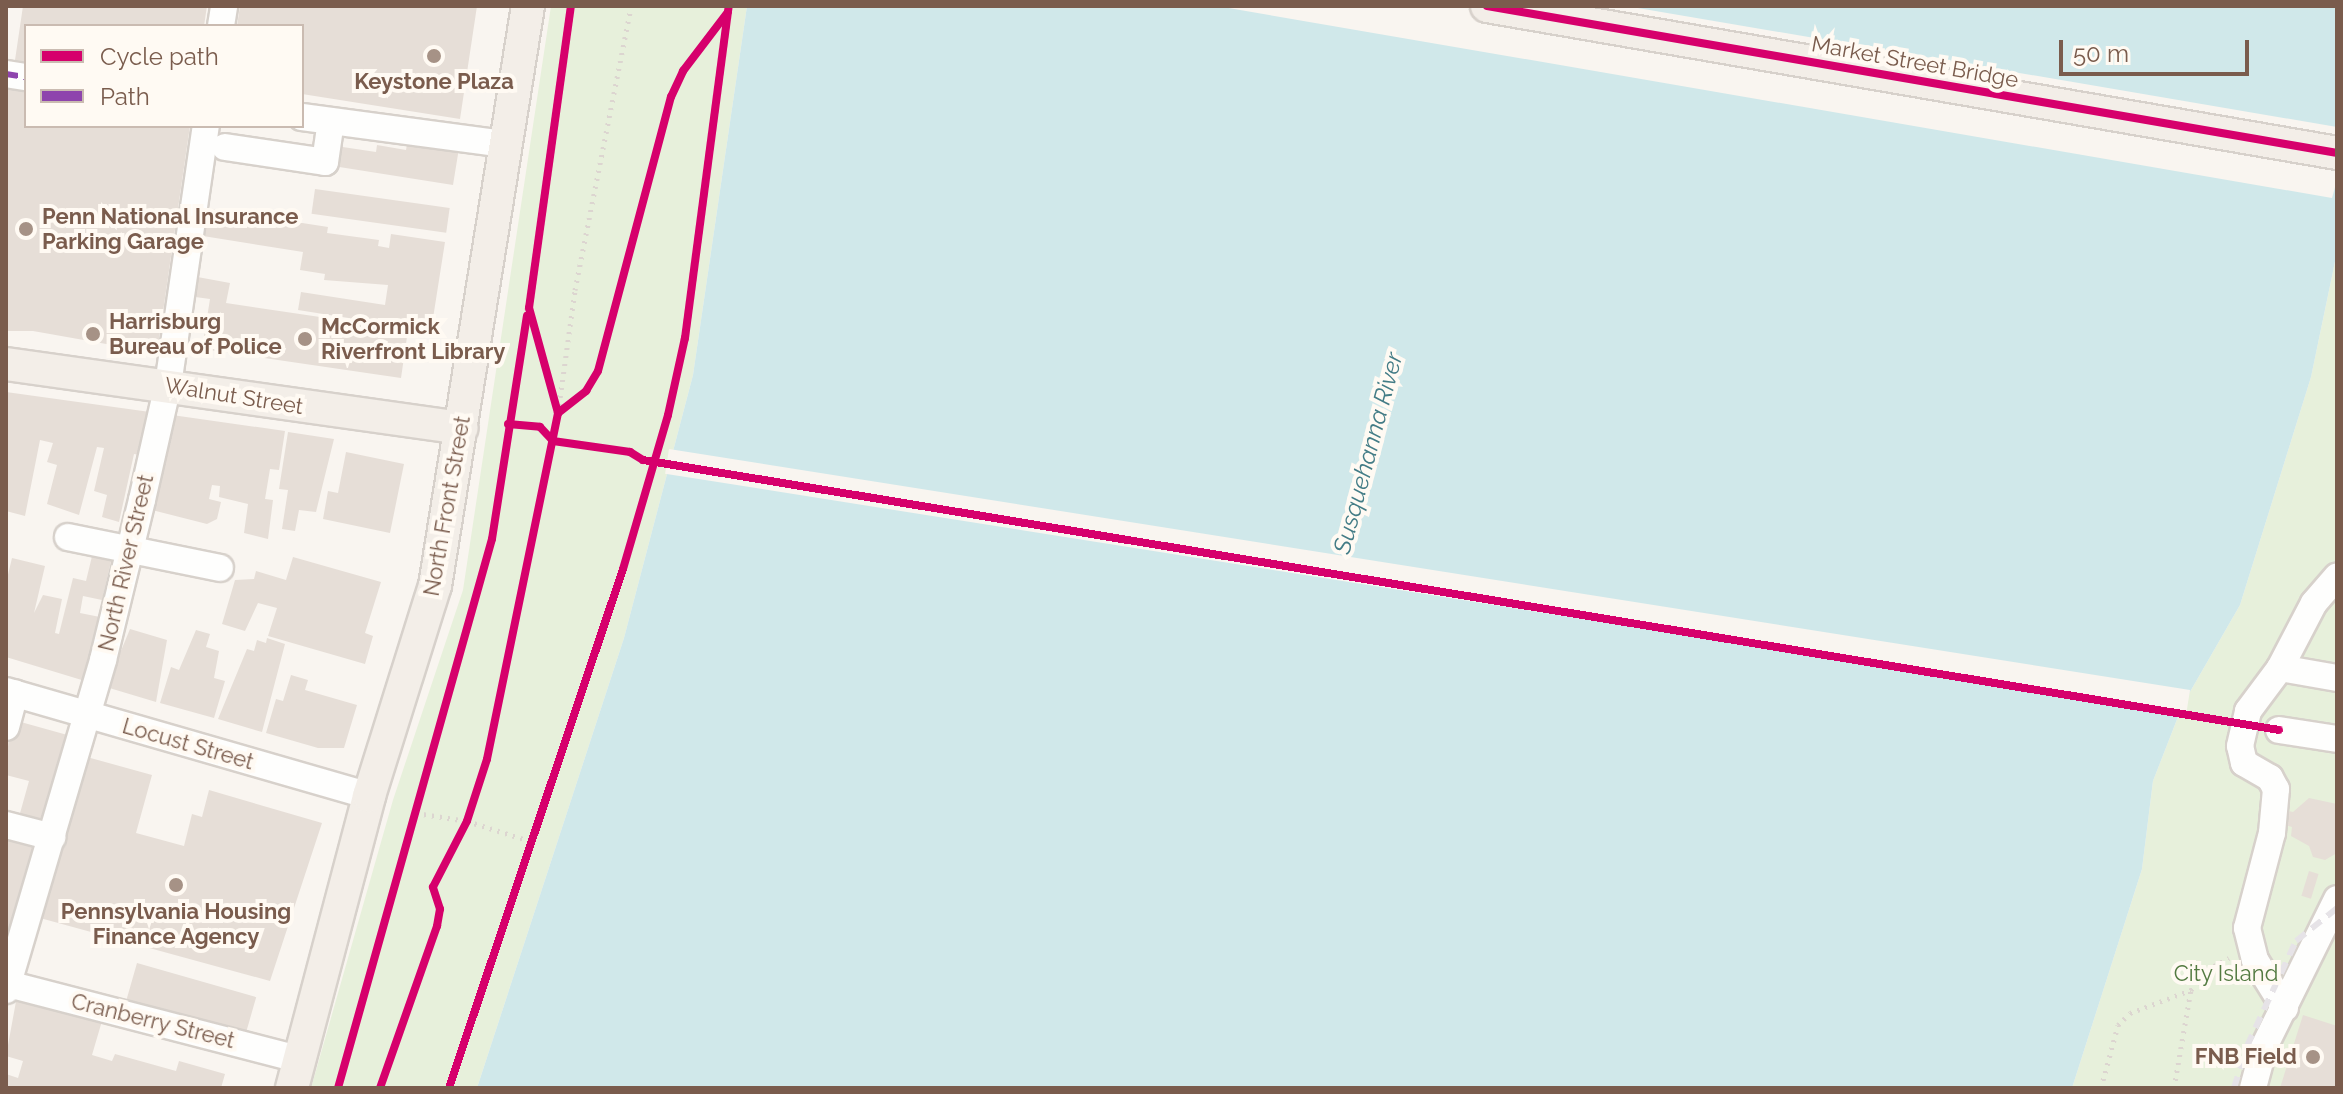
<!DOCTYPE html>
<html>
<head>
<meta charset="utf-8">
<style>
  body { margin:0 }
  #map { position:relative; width:2343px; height:1094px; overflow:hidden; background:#f9f5f0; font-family:Raleway,sans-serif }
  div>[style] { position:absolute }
  .green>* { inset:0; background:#e7f0db }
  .water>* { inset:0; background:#d0e8ea }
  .pier>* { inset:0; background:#f9f5f0; transform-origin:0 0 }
  .building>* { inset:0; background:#e6ded7; transform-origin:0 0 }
  .path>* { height:5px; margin-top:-2.5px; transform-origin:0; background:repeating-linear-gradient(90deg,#dcd5d0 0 2px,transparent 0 8px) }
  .roads { filter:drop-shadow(2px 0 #d7d1cb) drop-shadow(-2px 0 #d7d1cb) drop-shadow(0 2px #d7d1cb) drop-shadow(0 -2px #d7d1cb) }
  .minor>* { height:26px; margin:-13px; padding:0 13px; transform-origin:13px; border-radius:13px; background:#fefefd }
  .major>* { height:32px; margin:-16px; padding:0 16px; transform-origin:16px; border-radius:16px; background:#f3eee8 }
  .rail>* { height:6px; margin-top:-3px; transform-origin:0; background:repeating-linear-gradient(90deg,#e6e3e7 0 12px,transparent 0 20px) }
  .quiet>* { height:6px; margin-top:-3px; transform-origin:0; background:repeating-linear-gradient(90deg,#8e44ad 0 12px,transparent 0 18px) }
  .cycleway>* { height:8px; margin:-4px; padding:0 4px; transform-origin:4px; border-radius:4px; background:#d6006c }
  .dots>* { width:22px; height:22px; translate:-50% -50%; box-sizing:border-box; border:4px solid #fffaf3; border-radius:50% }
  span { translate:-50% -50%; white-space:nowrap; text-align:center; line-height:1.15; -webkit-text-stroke:8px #fffaf3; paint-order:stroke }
  .street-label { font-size:22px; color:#7a5c4d }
  .poi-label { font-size:22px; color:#7a5c4d; font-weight:700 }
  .left { translate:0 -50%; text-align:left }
  .right { translate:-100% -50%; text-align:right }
  .park-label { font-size:22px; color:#537a41 }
  .water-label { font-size:24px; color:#437c86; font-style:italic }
  .frame { position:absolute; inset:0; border:8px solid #7a5c4d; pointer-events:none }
  .legend { position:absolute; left:24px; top:24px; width:280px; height:104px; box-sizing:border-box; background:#fffaf3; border:2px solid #cabbb1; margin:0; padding:10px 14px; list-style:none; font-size:24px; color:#7a5c4d }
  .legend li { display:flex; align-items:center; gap:16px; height:40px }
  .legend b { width:40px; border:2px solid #cabbb1 }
  .scale { position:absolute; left:2059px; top:40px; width:190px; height:36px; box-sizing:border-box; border:4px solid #7a5c4d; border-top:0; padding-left:10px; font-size:24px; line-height:28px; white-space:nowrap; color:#7a5c4d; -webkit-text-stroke:6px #fffaf3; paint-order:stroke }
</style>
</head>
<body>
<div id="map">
  <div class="green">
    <i style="clip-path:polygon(551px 6px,747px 6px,693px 375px,624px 638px,477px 1088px,311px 1088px,393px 800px,463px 590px)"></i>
    <i style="clip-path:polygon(2337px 252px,2337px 1088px,2072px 1088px,2142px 869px,2153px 781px,2183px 704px,2240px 605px,2311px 377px)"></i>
  </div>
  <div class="water">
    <i style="clip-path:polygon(747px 6px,2337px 6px,2337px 252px,2311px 377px,2240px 605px,2183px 704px,2153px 781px,2142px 869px,2072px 1088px,477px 1088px,624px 638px,693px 375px)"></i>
  </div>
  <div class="pier">
    <i style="clip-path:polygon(1217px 6px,1626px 6px,2337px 127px,2337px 180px,2332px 198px)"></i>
    <i style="left:669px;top:449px;width:1540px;height:25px;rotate:9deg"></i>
  </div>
  <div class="building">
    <i style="clip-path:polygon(23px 6px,207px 6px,204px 26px,26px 26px,26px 62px,15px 60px)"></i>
    <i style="clip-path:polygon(240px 6px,477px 6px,460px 119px,302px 94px,302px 26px,237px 26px)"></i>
    <i style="clip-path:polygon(6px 82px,26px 85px,26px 126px,190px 126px,157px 353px,33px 331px,6px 331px)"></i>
    <i style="clip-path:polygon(408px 139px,459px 148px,453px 185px,333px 166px,336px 146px,376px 152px,377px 145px,406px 150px)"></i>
    <i style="left:315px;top:189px;width:136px;height:25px;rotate:8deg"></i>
    <i style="clip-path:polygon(207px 208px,328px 227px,327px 233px,379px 240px,378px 246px,389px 248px,391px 234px,445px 242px,431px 331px,298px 310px,301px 292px,385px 305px,388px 285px,324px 280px,325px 274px,300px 270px,303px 252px,203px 236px)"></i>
    <i style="clip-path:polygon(192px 276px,230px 283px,226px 303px,408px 330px,401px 378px,202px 349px,210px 299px,188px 296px)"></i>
    <i style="clip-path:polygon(6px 392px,150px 412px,140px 455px,134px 454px,119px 522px,102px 517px,107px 495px,94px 491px,104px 448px,97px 447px,79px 515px,47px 504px,57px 465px,47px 462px,53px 443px,40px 440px,25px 516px,6px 511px)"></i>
    <i style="clip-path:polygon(172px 415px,285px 431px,279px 470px,270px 469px,265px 499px,273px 500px,268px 539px,244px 533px,248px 504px,219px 497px,220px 486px,212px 485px,209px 499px,221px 502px,217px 519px,207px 524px,148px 509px)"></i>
    <i style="clip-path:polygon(288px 432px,334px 439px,316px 512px,299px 510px,295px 531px,282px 529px,288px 490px,279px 489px)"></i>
    <i style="clip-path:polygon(346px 452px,404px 464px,390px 533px,323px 519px,328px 491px,338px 493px)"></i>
    <i style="clip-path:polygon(94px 548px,113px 553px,102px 600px,83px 596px,80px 613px,100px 617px,85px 681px,6px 657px,6px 583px,12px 558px,45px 566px,34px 613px,43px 595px,62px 599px,55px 633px,59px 634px,73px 578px,86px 581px)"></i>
    <i style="clip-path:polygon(293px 557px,381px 582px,365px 633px,373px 636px,365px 664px,268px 636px,277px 608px,258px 603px,245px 631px,222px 624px,235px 580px,254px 579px,256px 571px,286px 580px)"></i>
    <i style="clip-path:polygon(130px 629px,167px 640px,156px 702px,106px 687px)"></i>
    <i style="clip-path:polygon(196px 630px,210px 634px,206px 647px,219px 651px,214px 678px,225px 681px,214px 718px,160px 703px,171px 667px,179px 670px)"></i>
    <i style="clip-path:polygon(267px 638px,285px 644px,262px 732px,218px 719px,247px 649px,254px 651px,257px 640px,266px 643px)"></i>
    <i style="clip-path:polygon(291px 675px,308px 680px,305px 690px,357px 705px,344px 748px,318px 748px,266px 733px,276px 699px,283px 701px)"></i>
    <i style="clip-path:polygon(10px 719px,71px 736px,44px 832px,17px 824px,29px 781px,6px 775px)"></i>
    <i style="clip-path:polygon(87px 757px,152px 775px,136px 833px,184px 846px,192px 814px,202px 817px,209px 790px,322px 823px,270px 981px,40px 918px)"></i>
    <i style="clip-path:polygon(2309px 798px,2337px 804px,2337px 853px,2325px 860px,2313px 857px,2309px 846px,2291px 836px,2292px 827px,2281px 824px,2283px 810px,2293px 812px)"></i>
    <i style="clip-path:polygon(6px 831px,35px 840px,7px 942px,6px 942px)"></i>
    <i style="left:2309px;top:871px;width:10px;height:26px;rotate:17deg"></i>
    <i style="left:137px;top:963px;width:124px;height:48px;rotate:16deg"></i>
    <i style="clip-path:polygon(17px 996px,102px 1021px,92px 1055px,112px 1061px,115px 1054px,176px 1071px,179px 1061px,225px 1074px,221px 1088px,6px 1088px,6px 1074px,18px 1078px,23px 1061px,6px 1056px)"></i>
    <i style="clip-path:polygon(2303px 1015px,2337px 1026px,2337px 1088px,2280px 1088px)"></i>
  </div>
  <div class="path">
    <i style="left:558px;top:413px;width:124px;rotate:-82.1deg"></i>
    <i style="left:575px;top:290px;width:289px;rotate:-78.8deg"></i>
    <i style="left:416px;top:813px;width:52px;rotate:8.9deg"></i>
    <i style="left:467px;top:821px;width:69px;rotate:17.7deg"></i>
    <i style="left:2101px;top:1088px;width:65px;rotate:-74.9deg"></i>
    <i style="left:2118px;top:1025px;width:17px;rotate:-45deg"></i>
    <i style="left:2130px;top:1013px;width:65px;rotate:-20.7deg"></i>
    <i style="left:2174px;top:1088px;width:99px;rotate:-80.2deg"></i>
    <i style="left:2191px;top:990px;width:26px;rotate:-51deg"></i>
    <i style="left:2207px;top:970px;width:25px;rotate:-29deg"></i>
  </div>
  <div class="roads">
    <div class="minor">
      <i style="left:221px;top:26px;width:20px;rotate:-81deg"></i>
      <i style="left:6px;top:74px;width:20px;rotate:9deg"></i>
      <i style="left:302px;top:117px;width:205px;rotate:7.6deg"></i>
      <i style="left:225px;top:147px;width:101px;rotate:8.5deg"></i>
      <i style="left:325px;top:162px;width:41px;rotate:-81.7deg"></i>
      <i style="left:68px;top:537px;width:155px;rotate:11.5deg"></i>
      <i style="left:2280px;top:668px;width:58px;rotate:10deg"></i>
      <i style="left:6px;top:691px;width:378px;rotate:16.1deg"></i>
      <i style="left:6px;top:727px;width:35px;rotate:-75deg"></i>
      <i style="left:2279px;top:730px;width:59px;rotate:8.8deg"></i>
      <i style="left:6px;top:825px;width:48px;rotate:14.6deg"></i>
      <i style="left:8px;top:984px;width:301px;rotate:14.5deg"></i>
      <i style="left:6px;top:990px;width:344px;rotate:-73.6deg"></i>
      <i style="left:103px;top:660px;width:165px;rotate:-76.3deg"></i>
      <i style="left:142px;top:500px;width:118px;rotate:-77.3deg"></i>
      <i style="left:168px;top:385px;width:262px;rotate:-81.7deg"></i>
      <i style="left:2285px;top:1008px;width:57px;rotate:-122deg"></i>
      <i style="left:2255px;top:960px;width:33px;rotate:-104deg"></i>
      <i style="left:2247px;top:928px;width:98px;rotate:-75.3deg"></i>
      <i style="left:2272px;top:833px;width:44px;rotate:-84.8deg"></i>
      <i style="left:2276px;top:789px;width:13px;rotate:-119deg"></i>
      <i style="left:2270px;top:778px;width:30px;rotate:-150deg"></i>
      <i style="left:2244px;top:763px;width:17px;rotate:-103deg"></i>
      <i style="left:2240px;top:746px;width:36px;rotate:-77deg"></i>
      <i style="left:2248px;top:711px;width:54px;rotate:-53.3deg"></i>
      <i style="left:2280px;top:668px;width:73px;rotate:-62.4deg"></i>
      <i style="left:2314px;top:603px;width:35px;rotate:-49deg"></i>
      <i style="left:2253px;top:1088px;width:42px;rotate:-75deg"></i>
      <i style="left:2264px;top:1047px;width:165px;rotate:-63.7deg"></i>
    </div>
    <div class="major">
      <i style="left:1487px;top:6px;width:863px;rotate:9.81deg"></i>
      <i style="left:6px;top:364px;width:460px;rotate:8deg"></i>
      <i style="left:292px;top:1088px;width:302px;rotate:-75.2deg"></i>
      <i style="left:369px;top:796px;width:220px;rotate:-72.6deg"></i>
      <i style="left:435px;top:586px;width:587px;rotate:-80.89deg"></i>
    </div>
  </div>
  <div class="rail">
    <i style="left:2234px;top:1088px;width:44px;rotate:-72.8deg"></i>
    <i style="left:2247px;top:1046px;width:116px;rotate:-65deg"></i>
    <i style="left:2296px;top:941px;width:53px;rotate:-38.8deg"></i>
  </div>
  <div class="quiet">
    <i style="left:6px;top:74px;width:20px;rotate:9deg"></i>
  </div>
  <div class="cycleway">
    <i style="left:1487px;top:6px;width:863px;rotate:9.81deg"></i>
    <i style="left:558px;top:413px;width:36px;rotate:-38deg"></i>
    <i style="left:586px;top:391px;width:23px;rotate:-59deg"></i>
    <i style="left:598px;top:371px;width:284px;rotate:-75.1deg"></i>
    <i style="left:671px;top:97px;width:29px;rotate:-65deg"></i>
    <i style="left:683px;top:71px;width:74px;rotate:-52.7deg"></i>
    <i style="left:508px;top:424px;width:32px;rotate:5deg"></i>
    <i style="left:540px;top:427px;width:19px;rotate:47deg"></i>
    <i style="left:553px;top:441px;width:78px;rotate:8.1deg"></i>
    <i style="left:630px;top:452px;width:15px;rotate:32deg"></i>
    <i style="left:643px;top:460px;width:1658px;rotate:9.37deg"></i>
    <i style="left:338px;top:1088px;width:570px;rotate:-74.33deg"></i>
    <i style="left:492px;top:539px;width:226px;rotate:-81.1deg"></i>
    <i style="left:380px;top:1088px;width:172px;rotate:-70.6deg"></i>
    <i style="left:437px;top:926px;width:17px;rotate:-80deg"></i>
    <i style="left:440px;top:909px;width:23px;rotate:-108deg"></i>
    <i style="left:433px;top:887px;width:74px;rotate:-62.7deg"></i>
    <i style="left:467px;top:821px;width:65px;rotate:-72.1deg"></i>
    <i style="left:487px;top:759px;width:353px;rotate:-78.4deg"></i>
    <i style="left:558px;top:413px;width:109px;rotate:-105.4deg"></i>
    <i style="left:529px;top:308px;width:305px;rotate:-82.1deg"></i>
    <i style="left:449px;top:1088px;width:547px;rotate:-71.47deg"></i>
    <i style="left:623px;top:569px;width:160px;rotate:-73.7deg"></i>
    <i style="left:668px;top:415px;width:79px;rotate:-77.6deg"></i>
    <i style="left:685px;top:338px;width:335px;rotate:-82.5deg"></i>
  </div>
  <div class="dots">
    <i style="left:434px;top:56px;background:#a69286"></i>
    <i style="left:26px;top:229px;background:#a69286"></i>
    <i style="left:93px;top:334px;background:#a69286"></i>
    <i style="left:305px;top:339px;background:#a69286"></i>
    <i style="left:176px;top:885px;background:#a69286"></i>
    <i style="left:2313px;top:1057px;background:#a69286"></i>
  </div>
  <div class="street-label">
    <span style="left:1915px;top:62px;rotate:10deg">Market Street Bridge</span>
    <span style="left:234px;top:396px;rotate:9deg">Walnut Street</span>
    <span style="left:447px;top:506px;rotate:-80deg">North Front Street</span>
    <span style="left:126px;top:563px;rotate:-77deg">North River Street</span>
    <span style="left:188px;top:744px;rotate:16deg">Locust Street</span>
    <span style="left:153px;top:1021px;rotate:14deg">Cranberry Street</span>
  </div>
  <div class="poi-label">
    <span style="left:434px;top:82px">Keystone Plaza</span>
    <span class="left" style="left:42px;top:229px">Penn National Insurance<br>Parking Garage</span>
    <span class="left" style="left:109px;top:334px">Harrisburg<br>Bureau of Police</span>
    <span class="left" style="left:321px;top:339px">McCormick<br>Riverfront Library</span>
    <span style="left:176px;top:924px">Pennsylvania Housing<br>Finance Agency</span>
    <span class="right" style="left:2297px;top:1057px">FNB Field</span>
  </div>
  <div class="park-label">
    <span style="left:2226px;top:974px">City Island</span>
  </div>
  <div class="water-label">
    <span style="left:1368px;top:453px;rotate:-75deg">Susquehanna River</span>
  </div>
  <div class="frame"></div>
  <ul class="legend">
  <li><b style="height:10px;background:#d6006c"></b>Cycle path</li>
  <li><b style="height:10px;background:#8e44ad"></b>Path</li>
  </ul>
  <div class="scale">50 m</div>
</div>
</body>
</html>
